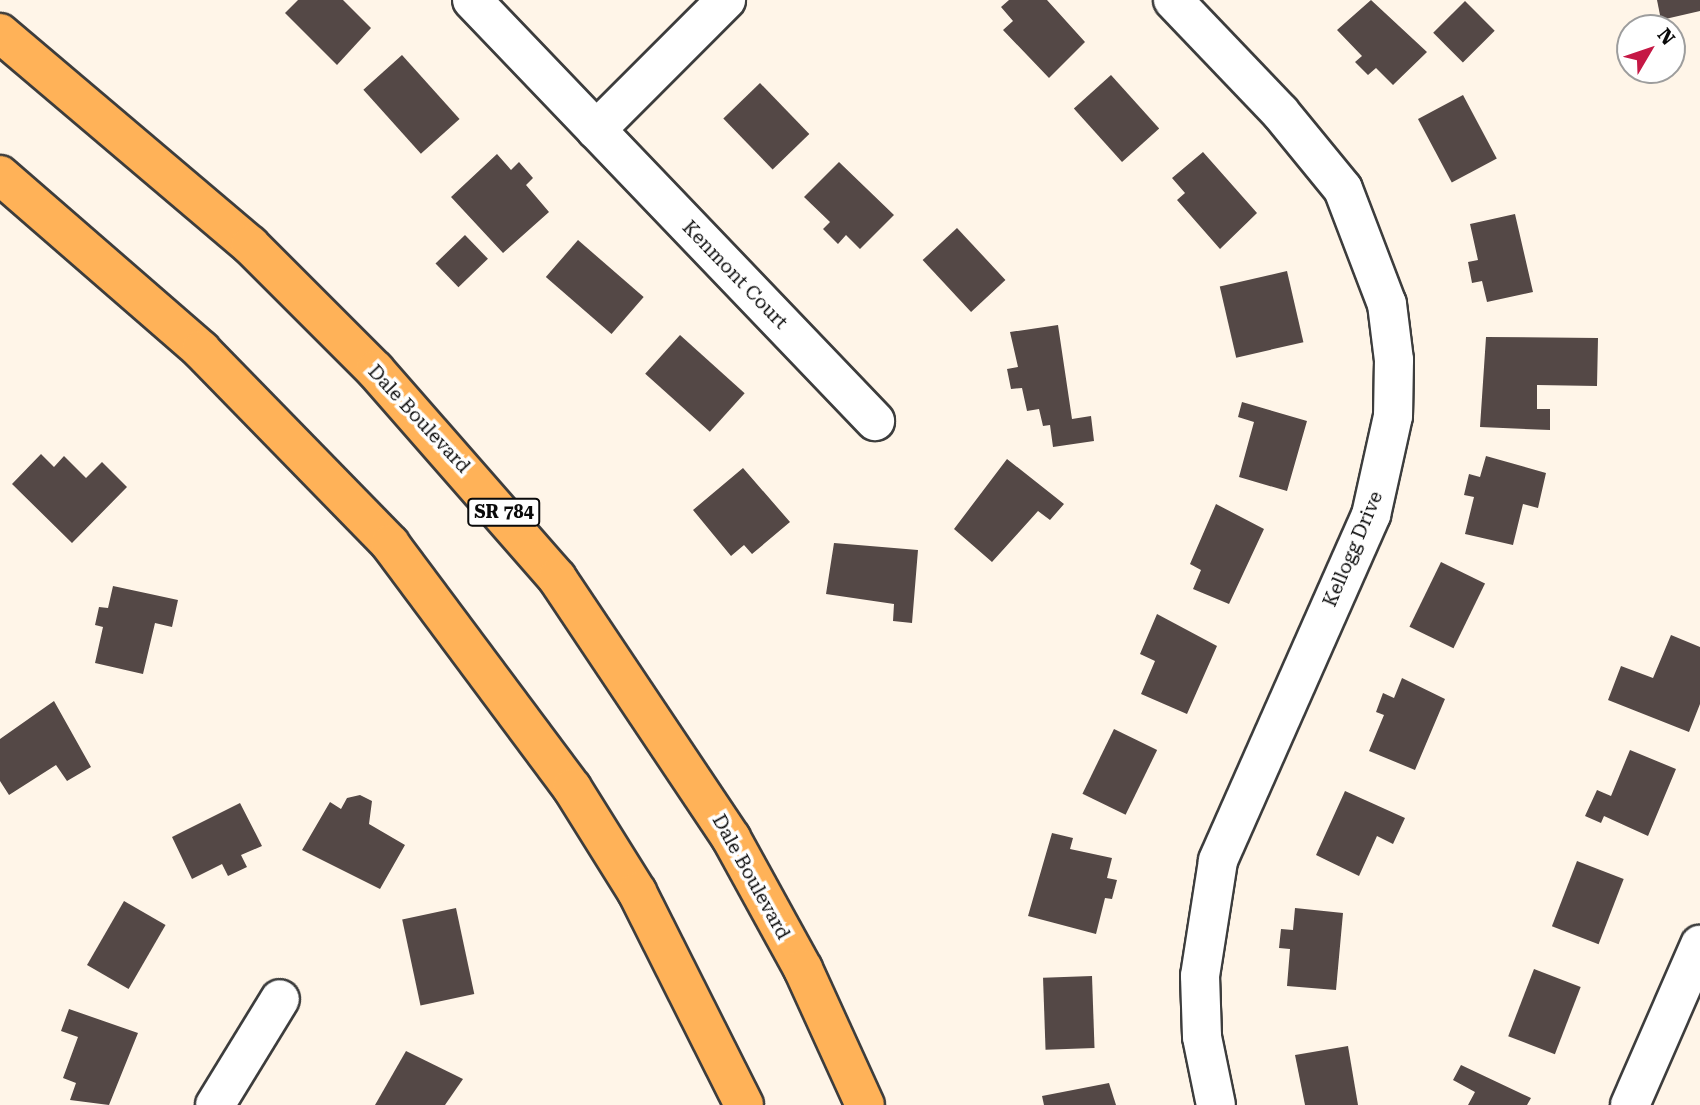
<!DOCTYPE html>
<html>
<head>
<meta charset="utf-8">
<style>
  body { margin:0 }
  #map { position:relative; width:1700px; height:1105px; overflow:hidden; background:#fff5e8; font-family:"Roboto Serif",serif }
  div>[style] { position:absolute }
  .building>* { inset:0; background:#544846; transform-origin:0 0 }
  .roads { filter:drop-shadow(2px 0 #3d3d3d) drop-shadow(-2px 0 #3d3d3d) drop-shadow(0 2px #3d3d3d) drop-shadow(0 -2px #3d3d3d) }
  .minor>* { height:38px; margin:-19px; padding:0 19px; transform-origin:19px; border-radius:19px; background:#fff }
  .major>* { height:38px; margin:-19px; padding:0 19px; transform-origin:19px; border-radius:19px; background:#ffb258 }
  span { translate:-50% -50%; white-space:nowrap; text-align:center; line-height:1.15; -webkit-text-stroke:7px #fff; paint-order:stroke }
  .shield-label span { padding:2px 5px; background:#fff; border:2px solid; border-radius:5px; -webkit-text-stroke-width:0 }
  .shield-label { font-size:18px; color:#0a0a0a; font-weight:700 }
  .street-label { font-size:19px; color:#0a0a0a }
  .north { position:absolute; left:1616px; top:14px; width:70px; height:70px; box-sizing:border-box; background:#fff; border:2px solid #9d9d9d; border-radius:50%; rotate:51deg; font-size:19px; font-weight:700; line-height:28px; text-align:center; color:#0a0a0a }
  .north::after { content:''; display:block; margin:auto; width:24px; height:32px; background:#c51845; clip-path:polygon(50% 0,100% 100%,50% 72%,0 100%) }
</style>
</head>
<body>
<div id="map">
  <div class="building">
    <i style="clip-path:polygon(298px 0,343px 0,371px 28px,337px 65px,285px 13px)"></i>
    <i style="clip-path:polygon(1009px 0,1047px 0,1085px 42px,1049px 78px,1003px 30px,1013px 21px,1001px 7px)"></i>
    <i style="clip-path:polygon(1371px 0,1427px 52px,1393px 85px,1376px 68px,1368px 75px,1355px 62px,1362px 56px,1337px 30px)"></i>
    <i style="clip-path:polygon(1657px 0,1700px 0,1700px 11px,1661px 20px)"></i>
    <i style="left:1465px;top:1px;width:42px;height:45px;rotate:45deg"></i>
    <i style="left:402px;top:55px;width:86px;height:52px;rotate:48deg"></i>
    <i style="left:1111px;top:75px;width:72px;height:50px;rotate:48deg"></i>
    <i style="left:760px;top:83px;width:71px;height:51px;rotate:46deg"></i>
    <i style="left:1463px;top:95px;width:72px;height:51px;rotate:62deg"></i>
    <i style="clip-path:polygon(1203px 152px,1257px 213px,1220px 249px,1177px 200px,1185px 193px,1172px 178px)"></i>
    <i style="clip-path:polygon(497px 154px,511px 170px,519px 162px,533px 178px,526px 185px,549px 212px,503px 253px,451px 197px)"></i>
    <i style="clip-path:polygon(839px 162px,894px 215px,860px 249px,846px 235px,838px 244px,823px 229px,830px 222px,804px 197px)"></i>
    <i style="clip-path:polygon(1515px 214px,1533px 292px,1487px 302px,1482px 281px,1472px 283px,1468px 262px,1478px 260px,1470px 224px)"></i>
    <i style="left:957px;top:228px;width:71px;height:47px;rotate:47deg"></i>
    <i style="left:465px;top:235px;width:33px;height:41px;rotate:46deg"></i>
    <i style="left:578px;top:240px;width:87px;height:49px;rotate:41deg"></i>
    <i style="left:1287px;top:271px;width:73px;height:69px;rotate:77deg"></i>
    <i style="clip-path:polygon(1058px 325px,1072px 419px,1091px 416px,1094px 441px,1053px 447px,1050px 425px,1043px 426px,1039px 409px,1027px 411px,1022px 388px,1011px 389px,1007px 369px,1018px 367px,1010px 332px)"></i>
    <i style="left:680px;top:335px;width:87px;height:52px;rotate:42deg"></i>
    <i style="clip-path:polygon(1486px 337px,1598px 338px,1597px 386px,1537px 385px,1537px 409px,1550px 409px,1550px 430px,1480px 427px)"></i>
    <i style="clip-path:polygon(1242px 402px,1307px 421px,1287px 491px,1239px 477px,1254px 422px,1238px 417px)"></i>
    <i style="clip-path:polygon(41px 454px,54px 467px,64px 456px,86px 478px,102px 462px,127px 487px,72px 543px,12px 484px)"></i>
    <i style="clip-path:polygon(1486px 456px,1546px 473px,1538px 508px,1523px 504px,1513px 545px,1465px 534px,1474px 497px,1464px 495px,1469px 474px,1480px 477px)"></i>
    <i style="clip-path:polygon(1007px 459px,1064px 504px,1050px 520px,1038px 511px,992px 562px,954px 529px)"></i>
    <i style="clip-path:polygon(743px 468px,790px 522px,752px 554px,744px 545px,731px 556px,693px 510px)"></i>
    <i style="clip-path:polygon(1216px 504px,1264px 529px,1229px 604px,1193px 589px,1201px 570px,1190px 564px)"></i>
    <i style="clip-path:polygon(834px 543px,918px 550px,912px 623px,893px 621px,894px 604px,826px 594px)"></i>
    <i style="left:1441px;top:562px;width:49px;height:72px;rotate:26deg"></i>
    <i style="clip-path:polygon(113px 586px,178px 600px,172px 627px,155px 623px,143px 674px,95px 663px,103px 627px,95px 625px,99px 607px,108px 608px)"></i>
    <i style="clip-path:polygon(1157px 614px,1217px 646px,1187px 714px,1141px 694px,1155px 661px,1140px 654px)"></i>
    <i style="clip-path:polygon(1671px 635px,1700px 647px,1700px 704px,1689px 732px,1608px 700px,1621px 666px,1653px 678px)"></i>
    <i style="clip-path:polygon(1402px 678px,1445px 699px,1415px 770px,1369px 751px,1384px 715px,1376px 712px,1383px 693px,1394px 698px)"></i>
    <i style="clip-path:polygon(54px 701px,91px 767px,67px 781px,56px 765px,9px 795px,0 781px,0 739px)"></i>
    <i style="left:1114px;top:729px;width:48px;height:72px;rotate:26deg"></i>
    <i style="clip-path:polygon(1630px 750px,1676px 769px,1648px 836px,1604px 816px,1601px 823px,1585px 816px,1597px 790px,1611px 796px)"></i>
    <i style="clip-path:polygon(1345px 791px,1405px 818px,1393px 844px,1377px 836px,1359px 876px,1316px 855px)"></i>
    <i style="clip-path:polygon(360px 795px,372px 801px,369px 824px,405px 845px,380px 889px,302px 850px,330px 802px,341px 809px,347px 798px)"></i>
    <i style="clip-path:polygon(240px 803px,262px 846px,241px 855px,247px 867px,228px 876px,222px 864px,192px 879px,172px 837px)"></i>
    <i style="clip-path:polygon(1052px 833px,1073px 838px,1070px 849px,1112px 858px,1107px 878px,1117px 880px,1112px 899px,1105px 898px,1096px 934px,1028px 916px)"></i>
    <i style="left:1577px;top:861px;width:50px;height:70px;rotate:21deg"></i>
    <i style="left:124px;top:901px;width:48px;height:74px;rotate:30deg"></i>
    <i style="left:456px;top:908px;width:88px;height:55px;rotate:78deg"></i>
    <i style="clip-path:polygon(1295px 908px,1343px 913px,1336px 990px,1287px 986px,1290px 949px,1279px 948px,1281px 929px,1293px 930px)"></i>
    <i style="left:1534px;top:969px;width:50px;height:72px;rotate:21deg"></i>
    <i style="left:1092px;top:976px;width:72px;height:49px;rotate:88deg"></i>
    <i style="clip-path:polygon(69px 1009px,138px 1033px,109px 1105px,70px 1100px,76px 1083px,63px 1078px,78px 1037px,61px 1031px)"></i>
    <i style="clip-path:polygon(1348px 1046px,1358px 1105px,1305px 1105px,1295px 1055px)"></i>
    <i style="clip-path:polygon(406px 1051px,463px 1079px,445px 1105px,375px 1105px)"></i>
    <i style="clip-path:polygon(1461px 1065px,1531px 1098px,1527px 1105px,1468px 1105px,1475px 1092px,1453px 1080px)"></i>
    <i style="clip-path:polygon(1109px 1083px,1116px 1105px,1044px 1105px,1042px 1096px)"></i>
  </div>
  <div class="roads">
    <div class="minor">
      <i style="left:472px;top:0;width:583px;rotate:46.25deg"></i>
      <i style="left:1173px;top:0;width:155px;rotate:46.3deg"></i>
      <i style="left:1280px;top:112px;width:99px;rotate:50.7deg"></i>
      <i style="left:1343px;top:189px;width:123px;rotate:69.1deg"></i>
      <i style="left:1387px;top:304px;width:56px;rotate:82.9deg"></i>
      <i style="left:1394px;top:360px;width:56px;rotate:91deg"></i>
      <i style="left:1393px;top:416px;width:101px;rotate:102.5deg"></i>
      <i style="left:1371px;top:515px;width:378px;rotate:113.9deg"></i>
      <i style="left:1218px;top:861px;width:116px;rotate:98.9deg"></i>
      <i style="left:1200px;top:976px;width:61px;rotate:88.1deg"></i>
      <i style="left:1202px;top:1037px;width:69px;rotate:78.4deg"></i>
      <i style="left:596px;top:130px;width:184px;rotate:-45deg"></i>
      <i style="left:215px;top:1105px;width:124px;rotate:-58.5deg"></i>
      <i style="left:1630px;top:1105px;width:175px;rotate:-66.4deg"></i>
    </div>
    <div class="major">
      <i style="left:0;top:33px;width:328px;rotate:40.3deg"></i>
      <i style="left:250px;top:245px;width:177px;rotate:45deg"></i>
      <i style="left:375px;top:370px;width:276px;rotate:48.8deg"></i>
      <i style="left:557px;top:578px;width:313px;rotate:56.2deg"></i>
      <i style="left:731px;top:838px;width:149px;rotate:61.2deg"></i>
      <i style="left:803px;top:969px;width:149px;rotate:65.5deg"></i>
      <i style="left:0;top:175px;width:267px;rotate:41deg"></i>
      <i style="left:201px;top:350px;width:271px;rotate:45.7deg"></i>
      <i style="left:390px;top:544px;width:304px;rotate:53.3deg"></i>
      <i style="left:572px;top:788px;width:123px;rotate:58deg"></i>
      <i style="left:637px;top:892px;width:238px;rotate:63.3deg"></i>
    </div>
  </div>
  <div class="shield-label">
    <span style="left:504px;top:512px">SR 784</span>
  </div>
  <div class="street-label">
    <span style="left:735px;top:275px;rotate:46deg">Kenmont Court</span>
    <span style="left:419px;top:419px;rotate:47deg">Dale Boulevard</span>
    <span style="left:1353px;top:549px;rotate:-67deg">Kellogg Drive</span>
    <span style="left:751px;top:877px;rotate:61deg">Dale Boulevard</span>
  </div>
  <div class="north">N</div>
</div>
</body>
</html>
